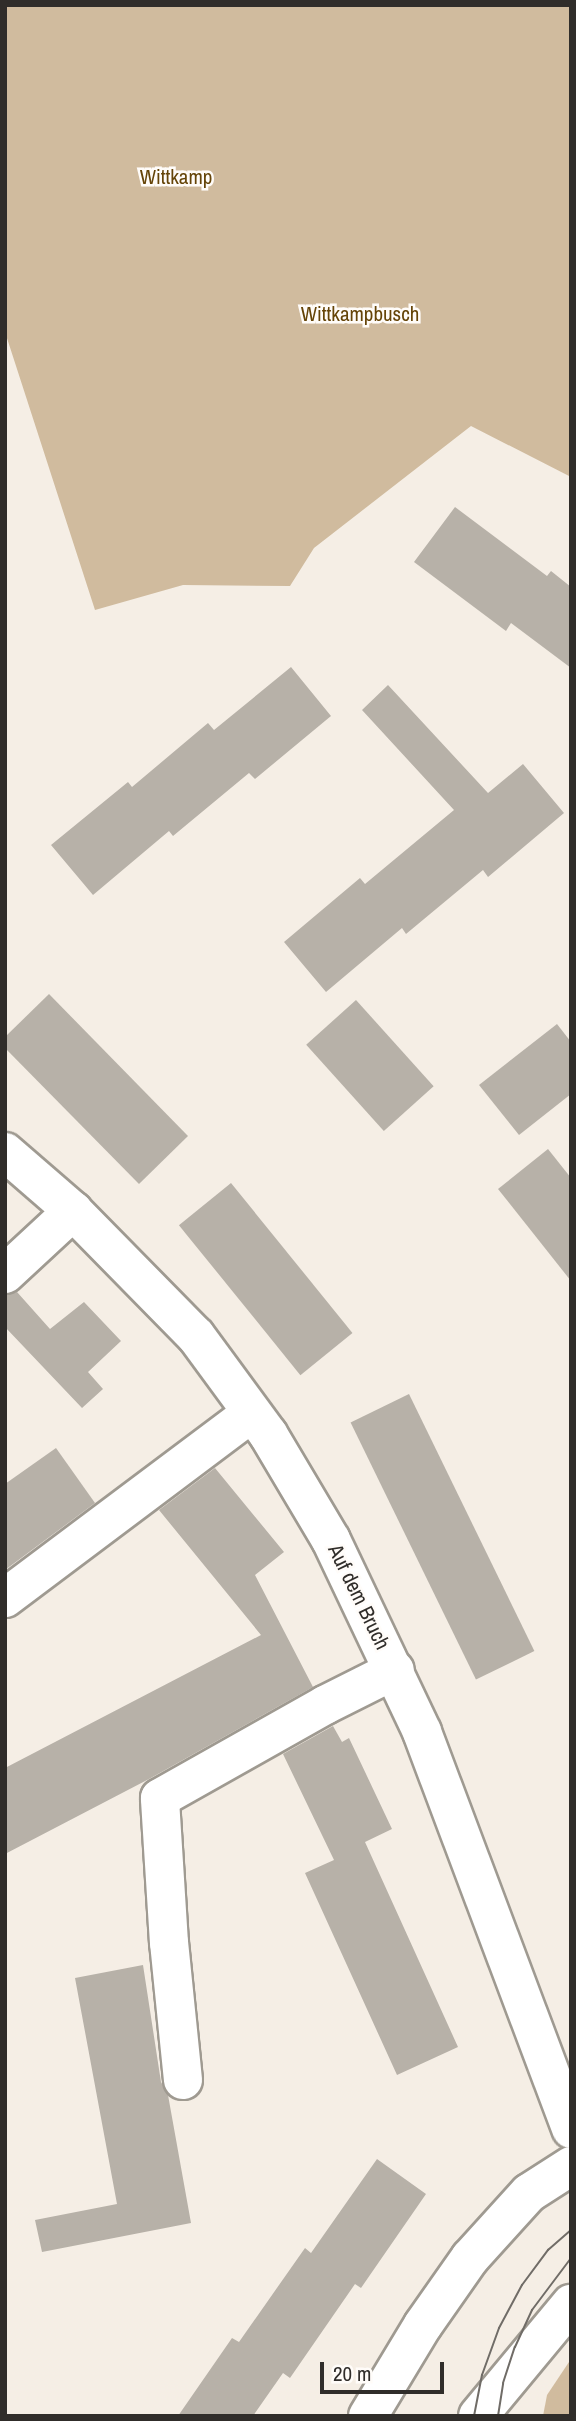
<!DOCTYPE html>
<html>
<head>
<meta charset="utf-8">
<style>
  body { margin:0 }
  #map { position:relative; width:576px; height:2421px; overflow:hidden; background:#f5eee5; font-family:"Archivo Narrow",sans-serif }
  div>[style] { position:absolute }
  .green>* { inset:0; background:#d0bb9e }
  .building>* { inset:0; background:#b7b1a8; transform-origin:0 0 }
  .roads { filter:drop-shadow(2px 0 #9f9a91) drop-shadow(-2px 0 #9f9a91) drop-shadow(0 2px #9f9a91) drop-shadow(0 -2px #9f9a91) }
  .minor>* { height:38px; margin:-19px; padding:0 19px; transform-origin:19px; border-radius:19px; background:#fff }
  .tram>* { height:2px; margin:-1px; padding:0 1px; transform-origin:1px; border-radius:1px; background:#706c67 }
  span { translate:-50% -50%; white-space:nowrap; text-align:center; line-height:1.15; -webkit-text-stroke:5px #fffcf9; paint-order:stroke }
  .park-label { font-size:21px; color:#654408 }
  .street-label { font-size:21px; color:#302d2a }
  .frame { position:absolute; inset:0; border:7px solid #302d2a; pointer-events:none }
  .scale { position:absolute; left:320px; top:2362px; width:124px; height:32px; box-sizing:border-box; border:4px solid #302d2a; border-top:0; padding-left:9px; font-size:21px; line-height:24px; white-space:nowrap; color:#302d2a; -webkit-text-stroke:5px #fffcf9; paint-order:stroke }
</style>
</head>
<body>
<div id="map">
  <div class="green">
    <i style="clip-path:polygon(5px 5px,571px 5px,571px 477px,471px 426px,314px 548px,290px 586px,183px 585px,95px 610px,5px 332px)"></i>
    <i style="clip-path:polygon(571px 2359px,571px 2416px,543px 2416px,547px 2395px)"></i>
  </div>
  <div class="building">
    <i style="clip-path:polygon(455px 507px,547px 576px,551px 571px,571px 587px,571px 668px,511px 623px,506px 631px,414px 562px)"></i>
    <i style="clip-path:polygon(291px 667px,331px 716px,255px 779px,249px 773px,173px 836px,169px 831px,93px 895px,51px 845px,128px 782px,132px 787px,208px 723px,214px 730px)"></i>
    <i style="clip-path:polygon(388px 685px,488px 793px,523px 764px,564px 813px,488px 877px,483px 870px,406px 934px,402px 928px,326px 992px,284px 942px,360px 878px,365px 884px,454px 810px,362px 710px)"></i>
    <i style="clip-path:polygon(49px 994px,188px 1136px,139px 1184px,5px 1048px,5px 1037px)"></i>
    <i style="left:356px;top:1000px;width:116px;height:67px;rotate:48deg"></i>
    <i style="clip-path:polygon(557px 1024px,571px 1042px,571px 1094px,519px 1135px,479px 1085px)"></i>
    <i style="clip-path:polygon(548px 1149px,571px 1178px,571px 1281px,498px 1189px)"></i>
    <i style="left:231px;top:1183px;width:193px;height:67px;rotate:51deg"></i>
    <i style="clip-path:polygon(17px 1292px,50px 1329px,84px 1302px,121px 1341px,88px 1372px,103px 1389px,82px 1408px,5px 1327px,5px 1295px)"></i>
    <i style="left:409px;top:1394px;width:286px;height:65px;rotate:64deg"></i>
    <i style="clip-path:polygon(56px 1448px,95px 1503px,5px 1570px,5px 1484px)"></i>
    <i style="clip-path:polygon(215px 1468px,284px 1552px,255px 1575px,313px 1687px,149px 1779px,5px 1854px,5px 1768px,261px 1635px,159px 1510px)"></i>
    <i style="clip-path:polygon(333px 1726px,342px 1742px,349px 1738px,392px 1829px,365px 1842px,458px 2047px,397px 2075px,305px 1873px,334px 1860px,283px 1754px)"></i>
    <i style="clip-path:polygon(143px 1965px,161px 2082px,168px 2095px,191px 2223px,42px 2252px,35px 2220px,117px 2204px,75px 1978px)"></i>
    <i style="clip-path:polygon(377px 2159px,426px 2194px,361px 2288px,355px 2284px,290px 2378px,283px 2373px,253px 2416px,178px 2416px,232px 2338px,239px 2342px,305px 2248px,311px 2253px)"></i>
  </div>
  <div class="roads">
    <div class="minor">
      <i style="left:5px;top:1152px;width:90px;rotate:40.9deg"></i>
      <i style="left:73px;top:1211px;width:175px;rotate:45.5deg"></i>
      <i style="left:196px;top:1336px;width:122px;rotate:53.7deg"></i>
      <i style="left:268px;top:1434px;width:123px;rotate:59.3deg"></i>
      <i style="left:331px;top:1540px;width:212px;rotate:64.6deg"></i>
      <i style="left:422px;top:1732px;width:424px;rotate:69.4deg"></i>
      <i style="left:5px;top:1274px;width:93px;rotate:-42.8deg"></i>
      <i style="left:5px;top:1598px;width:308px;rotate:-36.9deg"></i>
      <i style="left:183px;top:2080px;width:138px;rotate:-95.8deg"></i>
      <i style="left:169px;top:1943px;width:145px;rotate:-93.6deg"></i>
      <i style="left:160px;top:1798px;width:189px;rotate:-29.4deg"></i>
      <i style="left:325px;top:1705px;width:78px;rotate:-26.6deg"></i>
      <i style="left:368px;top:2416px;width:106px;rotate:-58.9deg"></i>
      <i style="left:423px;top:2325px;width:82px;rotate:-55deg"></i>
      <i style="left:470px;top:2258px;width:88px;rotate:-47.8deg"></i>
      <i style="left:529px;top:2193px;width:50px;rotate:-32.7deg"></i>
      <i style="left:478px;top:2416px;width:146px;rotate:-50.3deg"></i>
    </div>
  </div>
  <div class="tram">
    <i style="left:474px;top:2416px;width:42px;rotate:-79deg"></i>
    <i style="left:482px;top:2375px;width:50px;rotate:-70.1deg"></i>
    <i style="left:499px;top:2328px;width:49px;rotate:-61.9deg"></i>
    <i style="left:522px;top:2285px;width:44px;rotate:-53.4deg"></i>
    <i style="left:548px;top:2250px;width:30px;rotate:-41deg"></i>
    <i style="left:498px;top:2416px;width:33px;rotate:-81deg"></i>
    <i style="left:503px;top:2383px;width:38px;rotate:-72deg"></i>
    <i style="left:515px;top:2347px;width:41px;rotate:-65.3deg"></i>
    <i style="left:532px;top:2310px;width:65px;rotate:-53.1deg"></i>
  </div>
  <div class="park-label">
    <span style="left:176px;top:177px">Wittkamp</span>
    <span style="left:360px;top:314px">Wittkampbusch</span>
  </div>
  <div class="street-label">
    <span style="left:359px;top:1597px;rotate:64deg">Auf dem Bruch</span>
  </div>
  <div class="frame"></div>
  <div class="scale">20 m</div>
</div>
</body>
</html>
